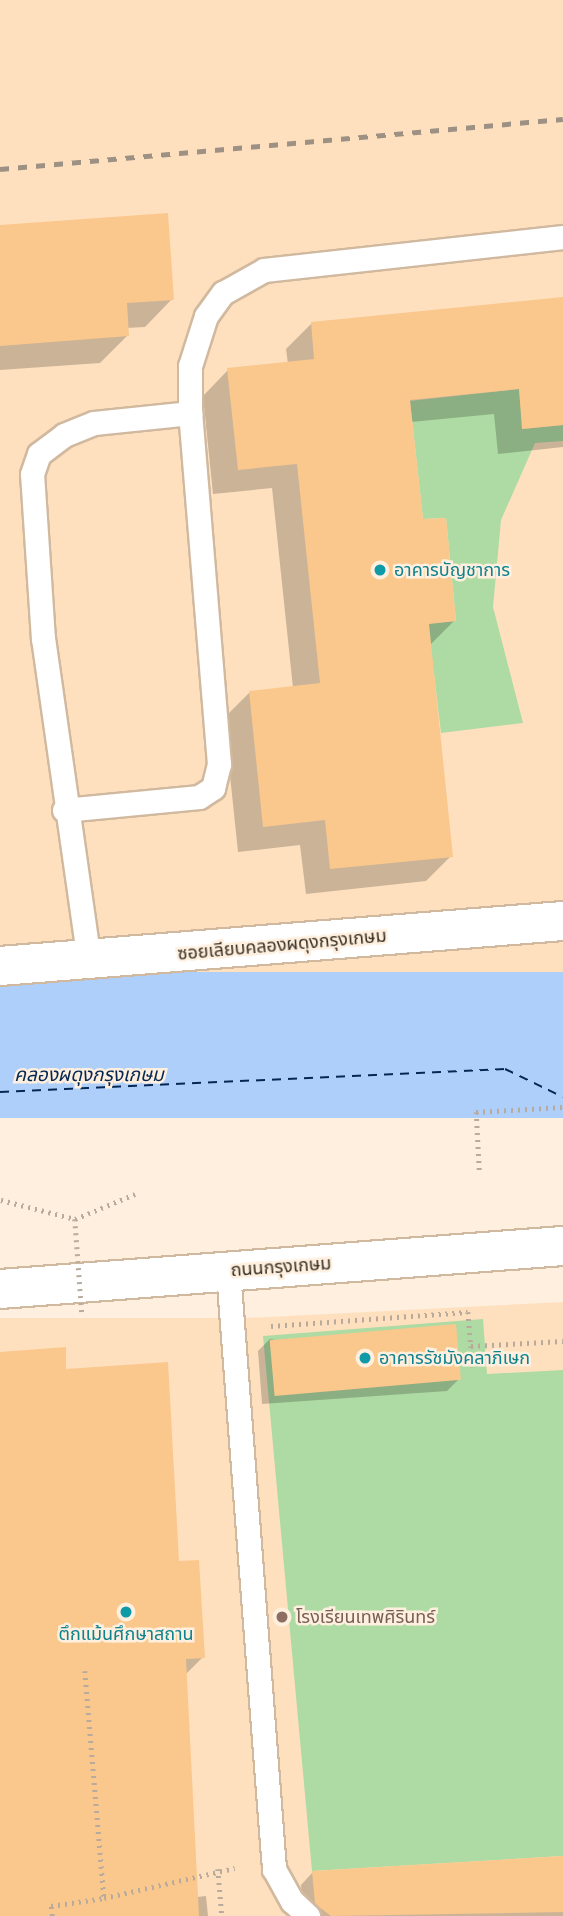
<!DOCTYPE html>
<html>
<head>
<meta charset="utf-8">
<style>
  body { margin:0 }
  #map { position:relative; width:563px; height:1916px; overflow:hidden; background:#feefde; font-family:"PT Sans","Noto Sans Thai",sans-serif }
  div>[style] { position:absolute }
  .built>* { inset:0; background:#fee0bf; transform-origin:0 0 }
  .green>* { inset:0; background:#aedaa3 }
  .water>* { inset:0; background:#afcffb; transform-origin:0 0 }
  .shadow>* { inset:0; background:#0003 }
  .ferry>* { height:2px; margin-top:-1px; transform-origin:0; background:repeating-linear-gradient(90deg,#042853 0 9px,transparent 0 16px) }
  .building>* { inset:0; background:#fac88c; transform-origin:0 0 }
  .path>* { height:4.5px; margin-top:-2.25px; transform-origin:0; background:repeating-linear-gradient(90deg,#b8ab9d 0 2px,transparent 0 7px) }
  .roads { filter:drop-shadow(2px 0 #d1b99f) drop-shadow(-2px 0 #d1b99f) drop-shadow(0 2px #d1b99f) drop-shadow(0 -2px #d1b99f) }
  .lane>* { height:23px; margin:-11.5px; padding:0 11.5px; transform-origin:11.5px; border-radius:11.5px; background:#fff }
  .street>* { height:38px; margin:-19px; padding:0 19px; transform-origin:19px; border-radius:19px; background:#fff }
  .secondary>* { height:38px; margin:-19px; padding:0 19px; transform-origin:19px; border-radius:19px; background:#fff }
  .rail>* { height:5px; margin-top:-2.5px; transform-origin:0; background:repeating-linear-gradient(90deg,#9d9183 0 9px,transparent 0 18px) }
  .path-bridge>* { height:4.5px; margin-top:-2.25px; transform-origin:0; background:repeating-linear-gradient(90deg,#b8ab9d 0 2px,transparent 0 7px) }
  .dots>* { width:19px; height:19px; translate:-50% -50%; box-sizing:border-box; border:4px solid #feefde; border-radius:50% }
  span { translate:-50% -50%; white-space:nowrap; text-align:center; line-height:1.15; -webkit-text-stroke:5px #feefde; paint-order:stroke }
  .culture-label { font-size:18px; color:#0d838f }
  .left { translate:0 -50%; text-align:left }
  .street-label { font-size:18px; color:#362d22 }
  .education-label { font-size:18px; color:#785e54 }
  .water-label { font-size:19px; color:#042853; font-style:italic }
</style>
</head>
<body>
<div id="map">
  <div class="built">
    <i style="left:0;top:0;width:563px;height:981px"></i>
    <i style="clip-path:polygon(563px 1302px,563px 1916px,0 1916px,0 1318px,248px 1318px)"></i>
  </div>
  <div class="green">
    <i style="clip-path:polygon(519px 389px,523px 429px,563px 425px,563px 441px,535px 443px,501px 520px,493px 607px,523px 723px,441px 733px,434px 674px,415px 625px,456px 621px,446px 518px,423px 519px,410px 401px)"></i>
    <i style="clip-path:polygon(483px 1319px,487px 1374px,563px 1370px,563px 1856px,312px 1871px,263px 1336px)"></i>
  </div>
  <div class="water">
    <i style="left:563px;top:972px;width:146px;height:564px;rotate:90deg"></i>
  </div>
  <div class="shadow">
    <i style="clip-path:polygon(0 227px,172px 299px,145px 327px,126px 328px,127px 336px,100px 363px,0 370px)"></i>
    <i style="clip-path:polygon(563px 299px,563px 447px,498px 454px,494px 414px,411px 422px,421px 521px,455px 620px,430px 645px,451px 856px,426px 881px,306px 894px,300px 845px,238px 852px,224px 718px,249px 693px,293px 688px,272px 488px,213px 494px,203px 396px,228px 370px,288px 364px,286px 349px,311px 324px)"></i>
    <i style="clip-path:polygon(270px 1339px,459px 1379px,447px 1391px,262px 1404px,258px 1351px)"></i>
    <i style="clip-path:polygon(0 1353px,64px 1370px,178px 1562px,203px 1657px,185px 1675px,197px 1897px,206px 1896px,208px 1916px,0 1916px)"></i>
    <i style="clip-path:polygon(563px 1858px,563px 1916px,304px 1916px,301px 1885px,313px 1872px)"></i>
  </div>
  <div class="ferry">
    <i style="left:0;top:1092px;width:506px;rotate:-2.61deg"></i>
    <i style="left:505px;top:1069px;width:64px;rotate:25.8deg"></i>
  </div>
  <div class="building">
    <i style="clip-path:polygon(168px 213px,174px 300px,127px 303px,129px 336px,0 346px,0 225px)"></i>
    <i style="clip-path:polygon(563px 297px,563px 425px,522px 429px,519px 389px,410px 400px,423px 519px,446px 518px,456px 621px,429px 624px,453px 857px,330px 869px,325px 820px,263px 827px,249px 691px,320px 683px,297px 464px,238px 470px,227px 368px,314px 359px,311px 322px)"></i>
    <i style="left:456px;top:1324px;width:56px;height:187px;rotate:85deg"></i>
    <i style="clip-path:polygon(66px 1347px,66px 1369px,168px 1362px,179px 1561px,199px 1560px,205px 1658px,186px 1659px,199px 1916px,0 1916px,0 1352px)"></i>
    <i style="clip-path:polygon(563px 1856px,563px 1912px,331px 1916px,315px 1904px,312px 1871px)"></i>
  </div>
  <div class="path">
    <i style="left:479px;top:1170px;width:58px;rotate:-93deg"></i>
    <i style="left:476px;top:1112px;width:87px;rotate:-3.3deg"></i>
    <i style="left:1px;top:1200px;width:76px;rotate:14.4deg"></i>
    <i style="left:75px;top:1219px;width:65px;rotate:-22.6deg"></i>
    <i style="left:271px;top:1326px;width:197px;rotate:-4.1deg"></i>
    <i style="left:468px;top:1312px;width:34px;rotate:85deg"></i>
    <i style="left:471px;top:1346px;width:92px;rotate:-3.1deg"></i>
    <i style="left:471px;top:1346px;width:21px;rotate:85deg"></i>
    <i style="left:85px;top:1671px;width:228px;rotate:85.2deg"></i>
    <i style="left:104px;top:1898px;width:134px;rotate:-12.9deg"></i>
    <i style="left:218px;top:1869px;width:47px;rotate:85.1deg"></i>
    <i style="left:52px;top:1916px;width:10px;rotate:-96deg"></i>
    <i style="left:51px;top:1906px;width:54px;rotate:-8.6deg"></i>
  </div>
  <div class="roads">
    <div class="lane">
      <i style="left:64px;top:810px;width:136px;rotate:-5.5deg"></i>
      <i style="left:199px;top:797px;width:17px;rotate:-33deg"></i>
      <i style="left:213px;top:788px;width:25px;rotate:-76deg"></i>
      <i style="left:219px;top:764px;width:352px;rotate:-94.7deg"></i>
      <i style="left:89px;top:961px;width:325px;rotate:-98.1deg"></i>
      <i style="left:43px;top:639px;width:165px;rotate:-93.8deg"></i>
      <i style="left:32px;top:474px;width:21px;rotate:-71deg"></i>
      <i style="left:39px;top:454px;width:31px;rotate:-37deg"></i>
      <i style="left:64px;top:435px;width:32px;rotate:-22deg"></i>
      <i style="left:94px;top:423px;width:97px;rotate:-5.9deg"></i>
      <i style="left:190px;top:413px;width:47px;rotate:-90deg"></i>
      <i style="left:190px;top:366px;width:52px;rotate:-72.3deg"></i>
      <i style="left:206px;top:316px;width:29px;rotate:-54deg"></i>
      <i style="left:223px;top:293px;width:47px;rotate:-29.3deg"></i>
      <i style="left:264px;top:270px;width:301px;rotate:-6.3deg"></i>
      <i style="left:228px;top:1271px;width:600px;rotate:85.6deg"></i>
      <i style="left:274px;top:1869px;width:37px;rotate:61deg"></i>
      <i style="left:292px;top:1901px;width:22px;rotate:43deg"></i>
    </div>
    <div class="street">
      <i style="left:0;top:966px;width:565px;rotate:-4.57deg"></i>
    </div>
    <div class="secondary">
      <i style="left:0;top:1289px;width:565px;rotate:-4.37deg"></i>
    </div>
  </div>
  <div class="rail">
    <i style="left:0;top:169px;width:565px;rotate:-5.08deg"></i>
  </div>
  <div class="path-bridge">
    <i style="left:75px;top:1219px;width:95px;rotate:85.8deg"></i>
  </div>
  <div class="dots">
    <i style="left:380px;top:570px;background:#0f9aa8"></i>
    <i style="left:365px;top:1358px;background:#0f9aa8"></i>
    <i style="left:126px;top:1612px;background:#0f9aa8"></i>
    <i style="left:282px;top:1617px;background:#8d6e63"></i>
  </div>
  <div class="culture-label">
    <span class="left" style="left:394px;top:570px">อาคารบัญชาการ</span>
    <span class="left" style="left:379px;top:1358px">อาคารรัชมังคลาภิเษก</span>
    <span style="left:126px;top:1634px">ตึกแม้นศึกษาสถาน</span>
  </div>
  <div class="street-label">
    <span style="left:282px;top:945px;rotate:-5deg">ซอยเลียบคลองผดุงกรุงเกษม</span>
    <span style="left:281px;top:1267px;rotate:-4deg">ถนนกรุงเกษม</span>
  </div>
  <div class="education-label">
    <span class="left" style="left:296px;top:1617px">โรงเรียนเทพศิรินทร์</span>
  </div>
  <div class="water-label">
    <span style="left:89px;top:1075px">คลองผดุงกรุงเกษม</span>
  </div>
</div>
</body>
</html>
